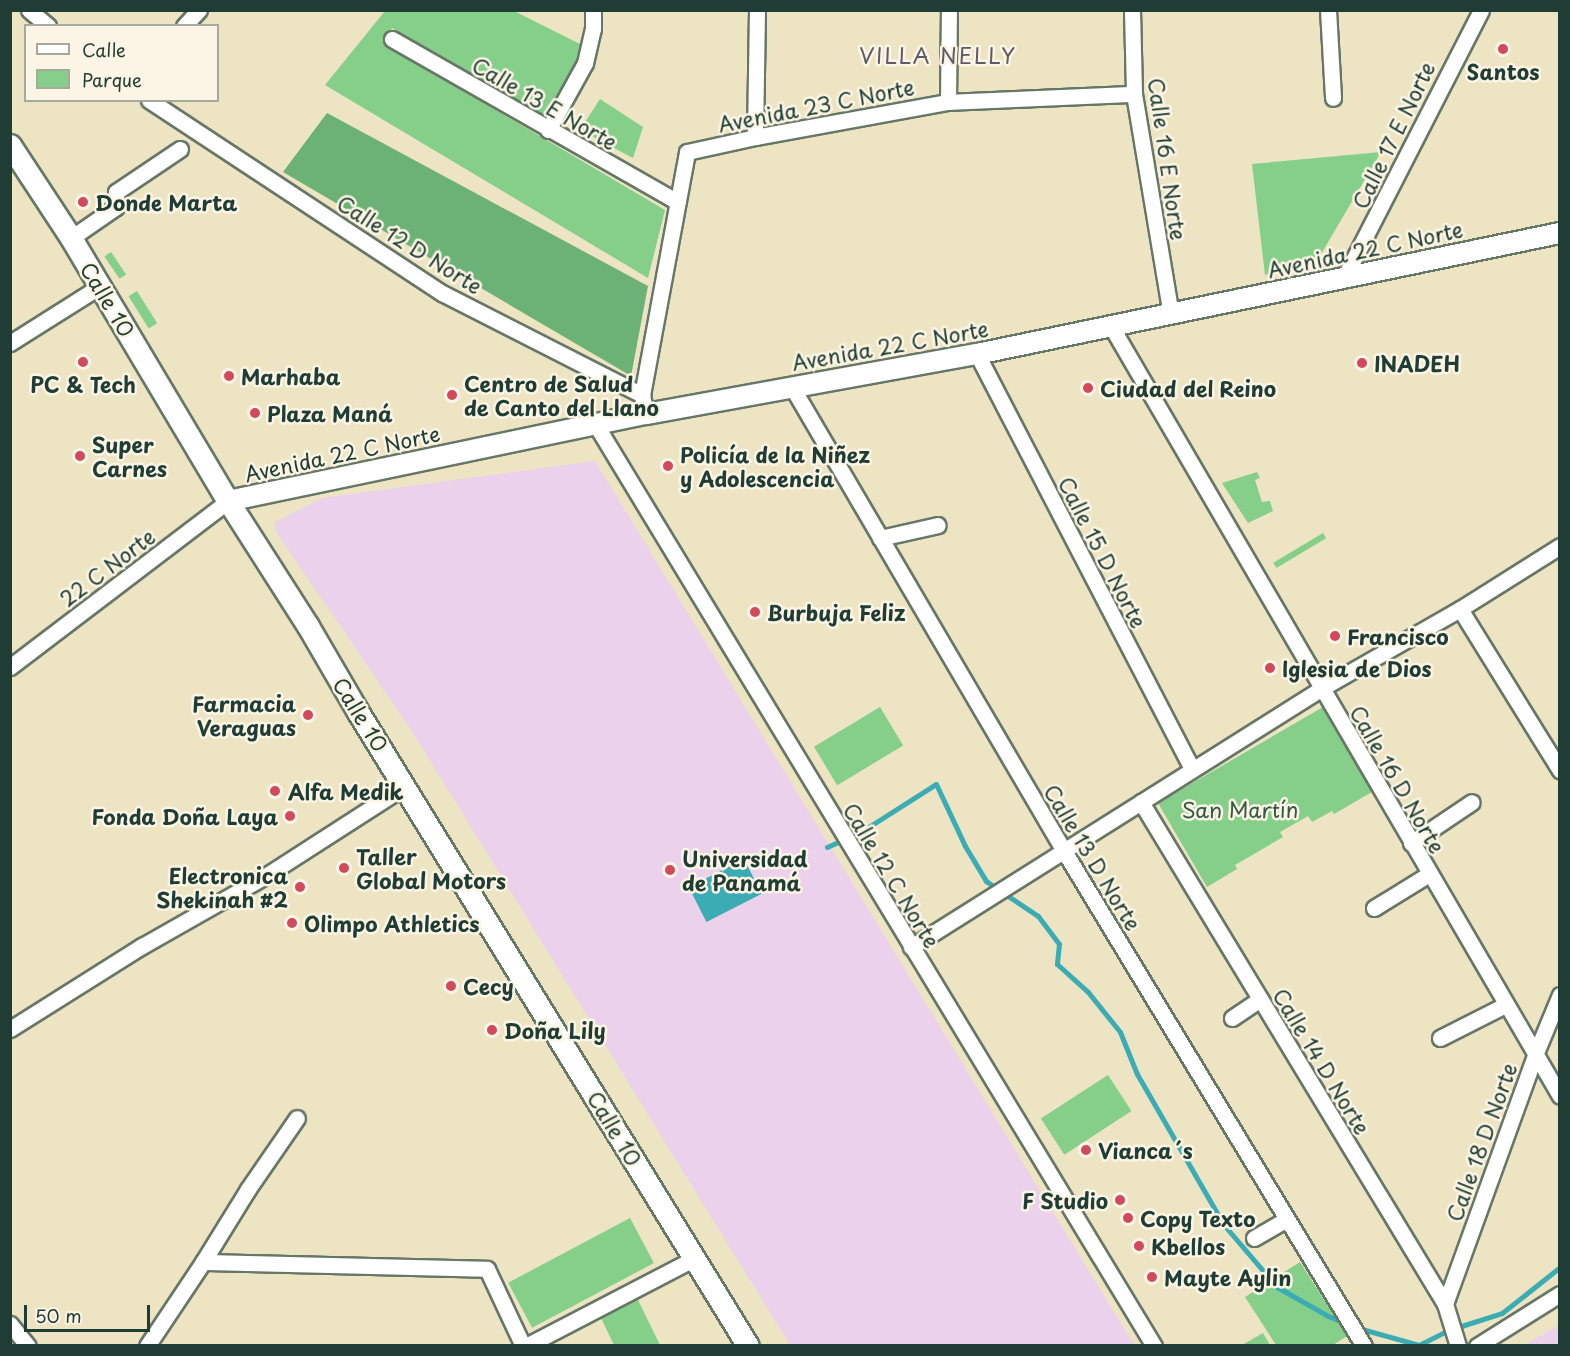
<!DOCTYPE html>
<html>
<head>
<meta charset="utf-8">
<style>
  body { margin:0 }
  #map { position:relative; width:1570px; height:1356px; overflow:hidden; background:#ece4c3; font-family:"Playpen Sans",sans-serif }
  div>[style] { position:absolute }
  .built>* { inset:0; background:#ebd1eb }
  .green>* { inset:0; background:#85cf8b; transform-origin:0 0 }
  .forest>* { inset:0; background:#6cb277 }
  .water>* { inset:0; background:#3bacb3; transform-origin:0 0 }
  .stream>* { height:5px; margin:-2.5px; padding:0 2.5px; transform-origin:2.5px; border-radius:2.5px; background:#3bacb3 }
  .roads { filter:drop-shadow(2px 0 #677766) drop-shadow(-2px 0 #677766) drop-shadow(0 2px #677766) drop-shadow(0 -2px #677766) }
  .minor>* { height:15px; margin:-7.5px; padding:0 7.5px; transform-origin:7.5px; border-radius:7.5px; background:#fff }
  .tertiary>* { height:20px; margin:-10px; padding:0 10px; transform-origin:10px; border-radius:10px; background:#fff }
  .secondary>* { height:21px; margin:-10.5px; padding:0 10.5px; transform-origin:10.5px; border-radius:10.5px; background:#fff }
  .dots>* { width:16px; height:16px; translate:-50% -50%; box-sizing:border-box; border:3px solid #fcf5e5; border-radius:50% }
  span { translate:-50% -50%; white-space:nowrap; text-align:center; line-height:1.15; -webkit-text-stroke:5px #fcf5e5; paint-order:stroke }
  .poi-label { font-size:21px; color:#1f3d34; font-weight:700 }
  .left { translate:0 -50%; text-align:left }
  .right { translate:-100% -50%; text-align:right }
  .street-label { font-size:21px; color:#1f3d34 }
  .park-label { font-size:21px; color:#335a45 }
  .neighbourhood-label { font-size:22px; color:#5f5b66; letter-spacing:1.5px }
  .frame { position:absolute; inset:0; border:12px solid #1f3d34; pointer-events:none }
  .legend { position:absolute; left:24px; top:24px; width:195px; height:78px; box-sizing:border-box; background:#fcf5e5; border:2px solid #a4ab9e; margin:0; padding:8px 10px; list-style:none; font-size:18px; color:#1f3d34 }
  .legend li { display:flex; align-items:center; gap:12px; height:30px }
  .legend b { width:30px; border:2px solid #a4ab9e }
  .scale { position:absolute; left:24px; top:1305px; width:126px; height:27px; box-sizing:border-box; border:3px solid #1f3d34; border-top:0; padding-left:8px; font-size:18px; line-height:21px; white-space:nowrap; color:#1f3d34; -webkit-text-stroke:4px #fcf5e5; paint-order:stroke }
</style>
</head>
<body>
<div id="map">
  <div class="built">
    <i style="clip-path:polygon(595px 461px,1134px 1345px,790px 1345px,413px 733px,277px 533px,274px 523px,322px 498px)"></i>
    <i style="clip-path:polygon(1559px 1325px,1559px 1345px,1525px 1345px)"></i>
  </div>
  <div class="green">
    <i style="clip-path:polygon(385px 11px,514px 11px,582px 45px,579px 62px,547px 117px,392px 28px,384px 44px,665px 210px,648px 278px,325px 85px)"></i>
    <i style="clip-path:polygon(600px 99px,643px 127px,633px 158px,580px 130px)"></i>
    <i style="clip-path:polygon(1381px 152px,1317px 261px,1265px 275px,1252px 164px)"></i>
    <i style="left:111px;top:252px;width:27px;height:8px;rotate:56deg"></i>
    <i style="left:137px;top:291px;width:38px;height:10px;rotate:58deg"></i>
    <i style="clip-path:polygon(1257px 472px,1260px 478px,1255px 480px,1262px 502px,1270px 501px,1273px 511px,1248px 523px,1222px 483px)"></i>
    <i style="left:1323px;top:533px;width:6px;height:58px;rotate:59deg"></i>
    <i style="left:880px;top:707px;width:45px;height:77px;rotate:59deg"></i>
    <i style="clip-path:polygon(1323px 707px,1372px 792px,1334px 814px,1332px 811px,1312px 822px,1308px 816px,1280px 832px,1283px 837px,1235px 865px,1237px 869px,1207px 887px,1158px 803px)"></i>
    <i style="left:1108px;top:1075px;width:43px;height:80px;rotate:57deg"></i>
    <i style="left:630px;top:1218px;width:51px;height:138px;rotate:62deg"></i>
    <i style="clip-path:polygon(1300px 1262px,1347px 1336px,1333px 1345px,1276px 1345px,1245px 1297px)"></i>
    <i style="clip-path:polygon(638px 1300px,660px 1345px,614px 1345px,601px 1318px)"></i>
    <i style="clip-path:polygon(1263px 1333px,1270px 1345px,1242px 1345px)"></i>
  </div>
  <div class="forest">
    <i style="clip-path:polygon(327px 113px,648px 286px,631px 376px,283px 172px)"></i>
  </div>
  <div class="water">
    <i style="left:744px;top:859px;width:39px;height:62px;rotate:63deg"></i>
  </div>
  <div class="stream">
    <i style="left:827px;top:847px;width:35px;rotate:-24deg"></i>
    <i style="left:859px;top:833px;width:91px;rotate:-32.5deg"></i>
    <i style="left:936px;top:784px;width:68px;rotate:64.9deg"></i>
    <i style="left:965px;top:846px;width:41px;rotate:59deg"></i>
    <i style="left:986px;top:881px;width:14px;rotate:34deg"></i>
    <i style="left:1002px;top:892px;width:43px;rotate:33.7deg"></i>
    <i style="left:1038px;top:916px;width:35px;rotate:53deg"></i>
    <i style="left:1059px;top:944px;width:20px;rotate:96deg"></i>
    <i style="left:1057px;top:964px;width:42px;rotate:42.1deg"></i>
    <i style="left:1088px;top:992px;width:51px;rotate:51.3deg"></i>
    <i style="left:1120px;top:1032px;width:45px;rotate:68deg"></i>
    <i style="left:1137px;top:1074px;width:174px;rotate:60.1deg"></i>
    <i style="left:1224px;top:1225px;width:82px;rotate:49.5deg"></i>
    <i style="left:1277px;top:1287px;width:59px;rotate:29.6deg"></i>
    <i style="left:1328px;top:1316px;width:18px;rotate:22deg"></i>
    <i style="left:1358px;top:1328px;width:63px;rotate:15.6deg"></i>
    <i style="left:1419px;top:1345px;width:35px;rotate:-27deg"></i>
    <i style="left:1455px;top:1328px;width:49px;rotate:-17.7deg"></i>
    <i style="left:1502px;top:1313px;width:74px;rotate:-38.4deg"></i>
  </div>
  <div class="roads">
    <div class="minor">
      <i style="left:29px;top:10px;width:25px;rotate:40deg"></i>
      <i style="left:1132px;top:10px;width:84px;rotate:88.6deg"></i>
      <i style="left:1134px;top:94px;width:223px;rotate:80.5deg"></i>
      <i style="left:1328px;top:10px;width:88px;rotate:86.7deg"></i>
      <i style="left:184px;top:26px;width:22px;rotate:-47deg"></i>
      <i style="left:392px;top:39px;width:329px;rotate:29.7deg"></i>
      <i style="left:149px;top:100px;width:351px;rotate:33.4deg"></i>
      <i style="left:442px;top:293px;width:225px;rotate:27deg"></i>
      <i style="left:948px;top:102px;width:92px;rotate:-89.4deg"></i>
      <i style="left:548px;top:130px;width:77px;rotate:-61.1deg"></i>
      <i style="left:585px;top:63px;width:35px;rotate:-77deg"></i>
      <i style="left:593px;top:29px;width:19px;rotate:-90deg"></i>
      <i style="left:755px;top:137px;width:127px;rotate:-89.1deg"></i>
      <i style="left:71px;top:238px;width:55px;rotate:-34.6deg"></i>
      <i style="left:116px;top:207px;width:15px;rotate:-90deg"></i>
      <i style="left:116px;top:192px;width:77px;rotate:-33.9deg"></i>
      <i style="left:1344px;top:278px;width:301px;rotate:-62.9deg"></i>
      <i style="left:1111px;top:326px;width:891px;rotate:59.75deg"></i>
      <i style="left:10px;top:343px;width:107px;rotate:-32.3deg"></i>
      <i style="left:977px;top:354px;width:467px;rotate:62.6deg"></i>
      <i style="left:792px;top:387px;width:538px;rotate:59.62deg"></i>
      <i style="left:1064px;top:851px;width:579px;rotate:58.78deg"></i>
      <i style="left:646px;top:414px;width:19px;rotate:-102deg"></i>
      <i style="left:642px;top:395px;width:247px;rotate:-79.5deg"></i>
      <i style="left:687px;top:152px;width:70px;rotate:-12.4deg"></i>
      <i style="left:755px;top:137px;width:196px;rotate:-10.3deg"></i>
      <i style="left:948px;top:102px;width:186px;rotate:-2.5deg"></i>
      <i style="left:596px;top:425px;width:1077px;rotate:58.79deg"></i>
      <i style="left:880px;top:538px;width:59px;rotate:-12.6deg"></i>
      <i style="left:1460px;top:609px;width:190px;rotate:58.2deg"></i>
      <i style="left:10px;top:667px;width:274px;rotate:-37.3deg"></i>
      <i style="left:1141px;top:802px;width:587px;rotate:58.8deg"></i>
      <i style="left:1445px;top:1304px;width:44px;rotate:72.8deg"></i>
      <i style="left:1411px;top:843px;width:73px;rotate:-33.9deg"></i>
      <i style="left:1374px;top:908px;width:65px;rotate:-31.7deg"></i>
      <i style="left:911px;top:947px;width:486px;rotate:-32.2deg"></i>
      <i style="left:1322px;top:688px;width:159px;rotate:-29.8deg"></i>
      <i style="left:1460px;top:609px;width:118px;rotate:-32.2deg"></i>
      <i style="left:1232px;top:1018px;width:34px;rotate:-34deg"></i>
      <i style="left:10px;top:1029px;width:156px;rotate:-32.2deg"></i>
      <i style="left:142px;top:946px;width:144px;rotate:-29.6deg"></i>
      <i style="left:267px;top:875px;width:164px;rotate:-32.8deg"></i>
      <i style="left:1440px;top:1038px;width:73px;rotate:-26.9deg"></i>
      <i style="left:1254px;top:1238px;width:38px;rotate:-30deg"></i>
      <i style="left:203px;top:1262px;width:284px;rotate:1.4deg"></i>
      <i style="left:487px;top:1269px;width:85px;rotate:64.9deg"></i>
      <i style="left:1445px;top:1304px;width:265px;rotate:-70.1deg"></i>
      <i style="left:1535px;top:1055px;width:65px;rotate:-67.4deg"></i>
      <i style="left:10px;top:1324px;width:28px;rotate:51deg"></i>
      <i style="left:147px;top:1346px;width:101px;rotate:-56.3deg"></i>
      <i style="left:203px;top:1262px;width:86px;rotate:-58.3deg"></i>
      <i style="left:248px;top:1189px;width:86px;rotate:-55.4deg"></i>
      <i style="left:526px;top:1346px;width:191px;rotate:-27.5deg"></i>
      <i style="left:1477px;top:1346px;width:98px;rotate:-32.1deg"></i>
    </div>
    <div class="tertiary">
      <i style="left:228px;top:501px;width:427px;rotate:-11.8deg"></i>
      <i style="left:646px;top:414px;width:336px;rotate:-10.3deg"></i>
      <i style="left:977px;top:354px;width:595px;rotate:-11.73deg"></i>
    </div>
    <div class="secondary">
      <i style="left:10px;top:145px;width:111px;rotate:56.7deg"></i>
      <i style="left:71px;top:238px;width:306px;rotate:59.2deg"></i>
      <i style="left:228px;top:501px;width:148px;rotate:57.4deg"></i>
      <i style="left:308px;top:626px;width:99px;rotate:59.8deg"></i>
      <i style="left:358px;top:712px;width:744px;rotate:58.4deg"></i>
    </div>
  </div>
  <div class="dots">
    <i style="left:1503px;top:49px;background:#d1495b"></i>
    <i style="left:83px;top:202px;background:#d1495b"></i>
    <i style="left:83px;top:362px;background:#d1495b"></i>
    <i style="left:1362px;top:363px;background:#d1495b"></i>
    <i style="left:229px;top:376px;background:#d1495b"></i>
    <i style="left:1088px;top:388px;background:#d1495b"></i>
    <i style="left:452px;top:395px;background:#d1495b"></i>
    <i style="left:255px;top:413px;background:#d1495b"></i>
    <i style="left:80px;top:456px;background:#d1495b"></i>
    <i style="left:668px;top:466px;background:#d1495b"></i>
    <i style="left:755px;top:612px;background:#d1495b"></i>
    <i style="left:1335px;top:636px;background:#d1495b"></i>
    <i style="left:1270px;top:668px;background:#d1495b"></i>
    <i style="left:308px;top:715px;background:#d1495b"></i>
    <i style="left:275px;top:791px;background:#d1495b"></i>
    <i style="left:290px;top:816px;background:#d1495b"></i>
    <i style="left:344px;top:868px;background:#d1495b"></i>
    <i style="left:670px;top:870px;background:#d1495b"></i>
    <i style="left:300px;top:887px;background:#d1495b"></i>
    <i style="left:292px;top:923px;background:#d1495b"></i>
    <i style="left:451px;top:986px;background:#d1495b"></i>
    <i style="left:492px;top:1030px;background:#d1495b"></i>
    <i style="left:1086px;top:1150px;background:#d1495b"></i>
    <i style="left:1120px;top:1200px;background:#d1495b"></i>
    <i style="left:1128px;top:1218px;background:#d1495b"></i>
    <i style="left:1139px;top:1246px;background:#d1495b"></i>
    <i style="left:1152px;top:1277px;background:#d1495b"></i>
  </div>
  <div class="poi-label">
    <span style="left:1503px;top:71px">Santos</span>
    <span class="left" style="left:95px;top:202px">Donde Marta</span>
    <span class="left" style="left:1374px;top:363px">INADEH</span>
    <span class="left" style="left:241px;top:376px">Marhaba</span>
    <span class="left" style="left:464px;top:395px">Centro de Salud<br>de Canto del Llano</span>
    <span style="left:83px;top:384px">PC &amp; Tech</span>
    <span class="left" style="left:1100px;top:388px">Ciudad del Reino</span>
    <span class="left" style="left:267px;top:413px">Plaza Maná</span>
    <span class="left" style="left:92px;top:456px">Super<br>Carnes</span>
    <span class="left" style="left:680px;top:466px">Policía de la Niñez<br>y Adolescencia</span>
    <span class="left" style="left:767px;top:612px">Burbuja Feliz</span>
    <span class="left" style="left:1347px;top:636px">Francisco</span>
    <span class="left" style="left:1282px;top:668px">Iglesia de Dios</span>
    <span class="right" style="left:296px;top:715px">Farmacia<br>Veraguas</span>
    <span class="left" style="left:288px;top:791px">Alfa Medik</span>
    <span class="right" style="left:278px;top:816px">Fonda Doña Laya</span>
    <span class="left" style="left:356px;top:868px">Taller<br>Global Motors</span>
    <span class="left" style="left:682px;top:870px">Universidad<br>de Panamá</span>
    <span class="right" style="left:288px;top:887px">Electronica<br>Shekinah #2</span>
    <span class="left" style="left:304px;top:923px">Olimpo Athletics</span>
    <span class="left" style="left:463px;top:986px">Cecy</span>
    <span class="left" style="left:504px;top:1030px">Doña Lily</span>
    <span class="left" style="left:1098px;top:1150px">Vianca´s</span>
    <span class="right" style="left:1108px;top:1200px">F Studio</span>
    <span class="left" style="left:1140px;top:1218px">Copy Texto</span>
    <span class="left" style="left:1151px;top:1246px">Kbellos</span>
    <span class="left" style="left:1164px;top:1277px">Mayte Aylin</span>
  </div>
  <div class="street-label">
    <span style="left:545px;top:103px;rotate:30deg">Calle 13 E Norte</span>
    <span style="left:816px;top:105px;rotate:-11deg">Avenida 23 C Norte</span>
    <span style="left:1393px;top:135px;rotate:-64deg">Calle 17 E Norte</span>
    <span style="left:1168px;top:159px;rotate:82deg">Calle 16 E Norte</span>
    <span style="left:410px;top:244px;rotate:32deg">Calle 12 D Norte</span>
    <span style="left:1365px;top:249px;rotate:-12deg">Avenida 22 C Norte</span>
    <span style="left:108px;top:299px;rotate:59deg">Calle 10</span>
    <span style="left:890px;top:345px;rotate:-10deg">Avenida 22 C Norte</span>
    <span style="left:342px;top:453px;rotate:-12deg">Avenida 22 C Norte</span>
    <span style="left:1103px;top:552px;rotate:63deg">Calle 15 D Norte</span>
    <span style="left:107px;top:567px;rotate:-37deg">22 C Norte</span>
    <span style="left:361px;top:714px;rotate:58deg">Calle 10</span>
    <span style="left:1398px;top:779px;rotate:60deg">Calle 16 D Norte</span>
    <span style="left:1093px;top:857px;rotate:59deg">Calle 13 D Norte</span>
    <span style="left:892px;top:875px;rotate:59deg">Calle 12 C Norte</span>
    <span style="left:1322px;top:1061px;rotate:59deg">Calle 14 D Norte</span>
    <span style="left:615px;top:1128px;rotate:59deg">Calle 10</span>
    <span style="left:1481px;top:1142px;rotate:-70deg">Calle 18 D Norte</span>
  </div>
  <div class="park-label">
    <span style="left:1240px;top:809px">San Martín</span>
  </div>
  <div class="neighbourhood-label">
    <span style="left:938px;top:55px">VILLA NELLY</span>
  </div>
  <div class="frame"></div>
  <ul class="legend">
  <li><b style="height:8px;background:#fff"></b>Calle</li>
  <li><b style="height:16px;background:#85cf8b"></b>Parque</li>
  </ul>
  <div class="scale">50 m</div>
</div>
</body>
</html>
